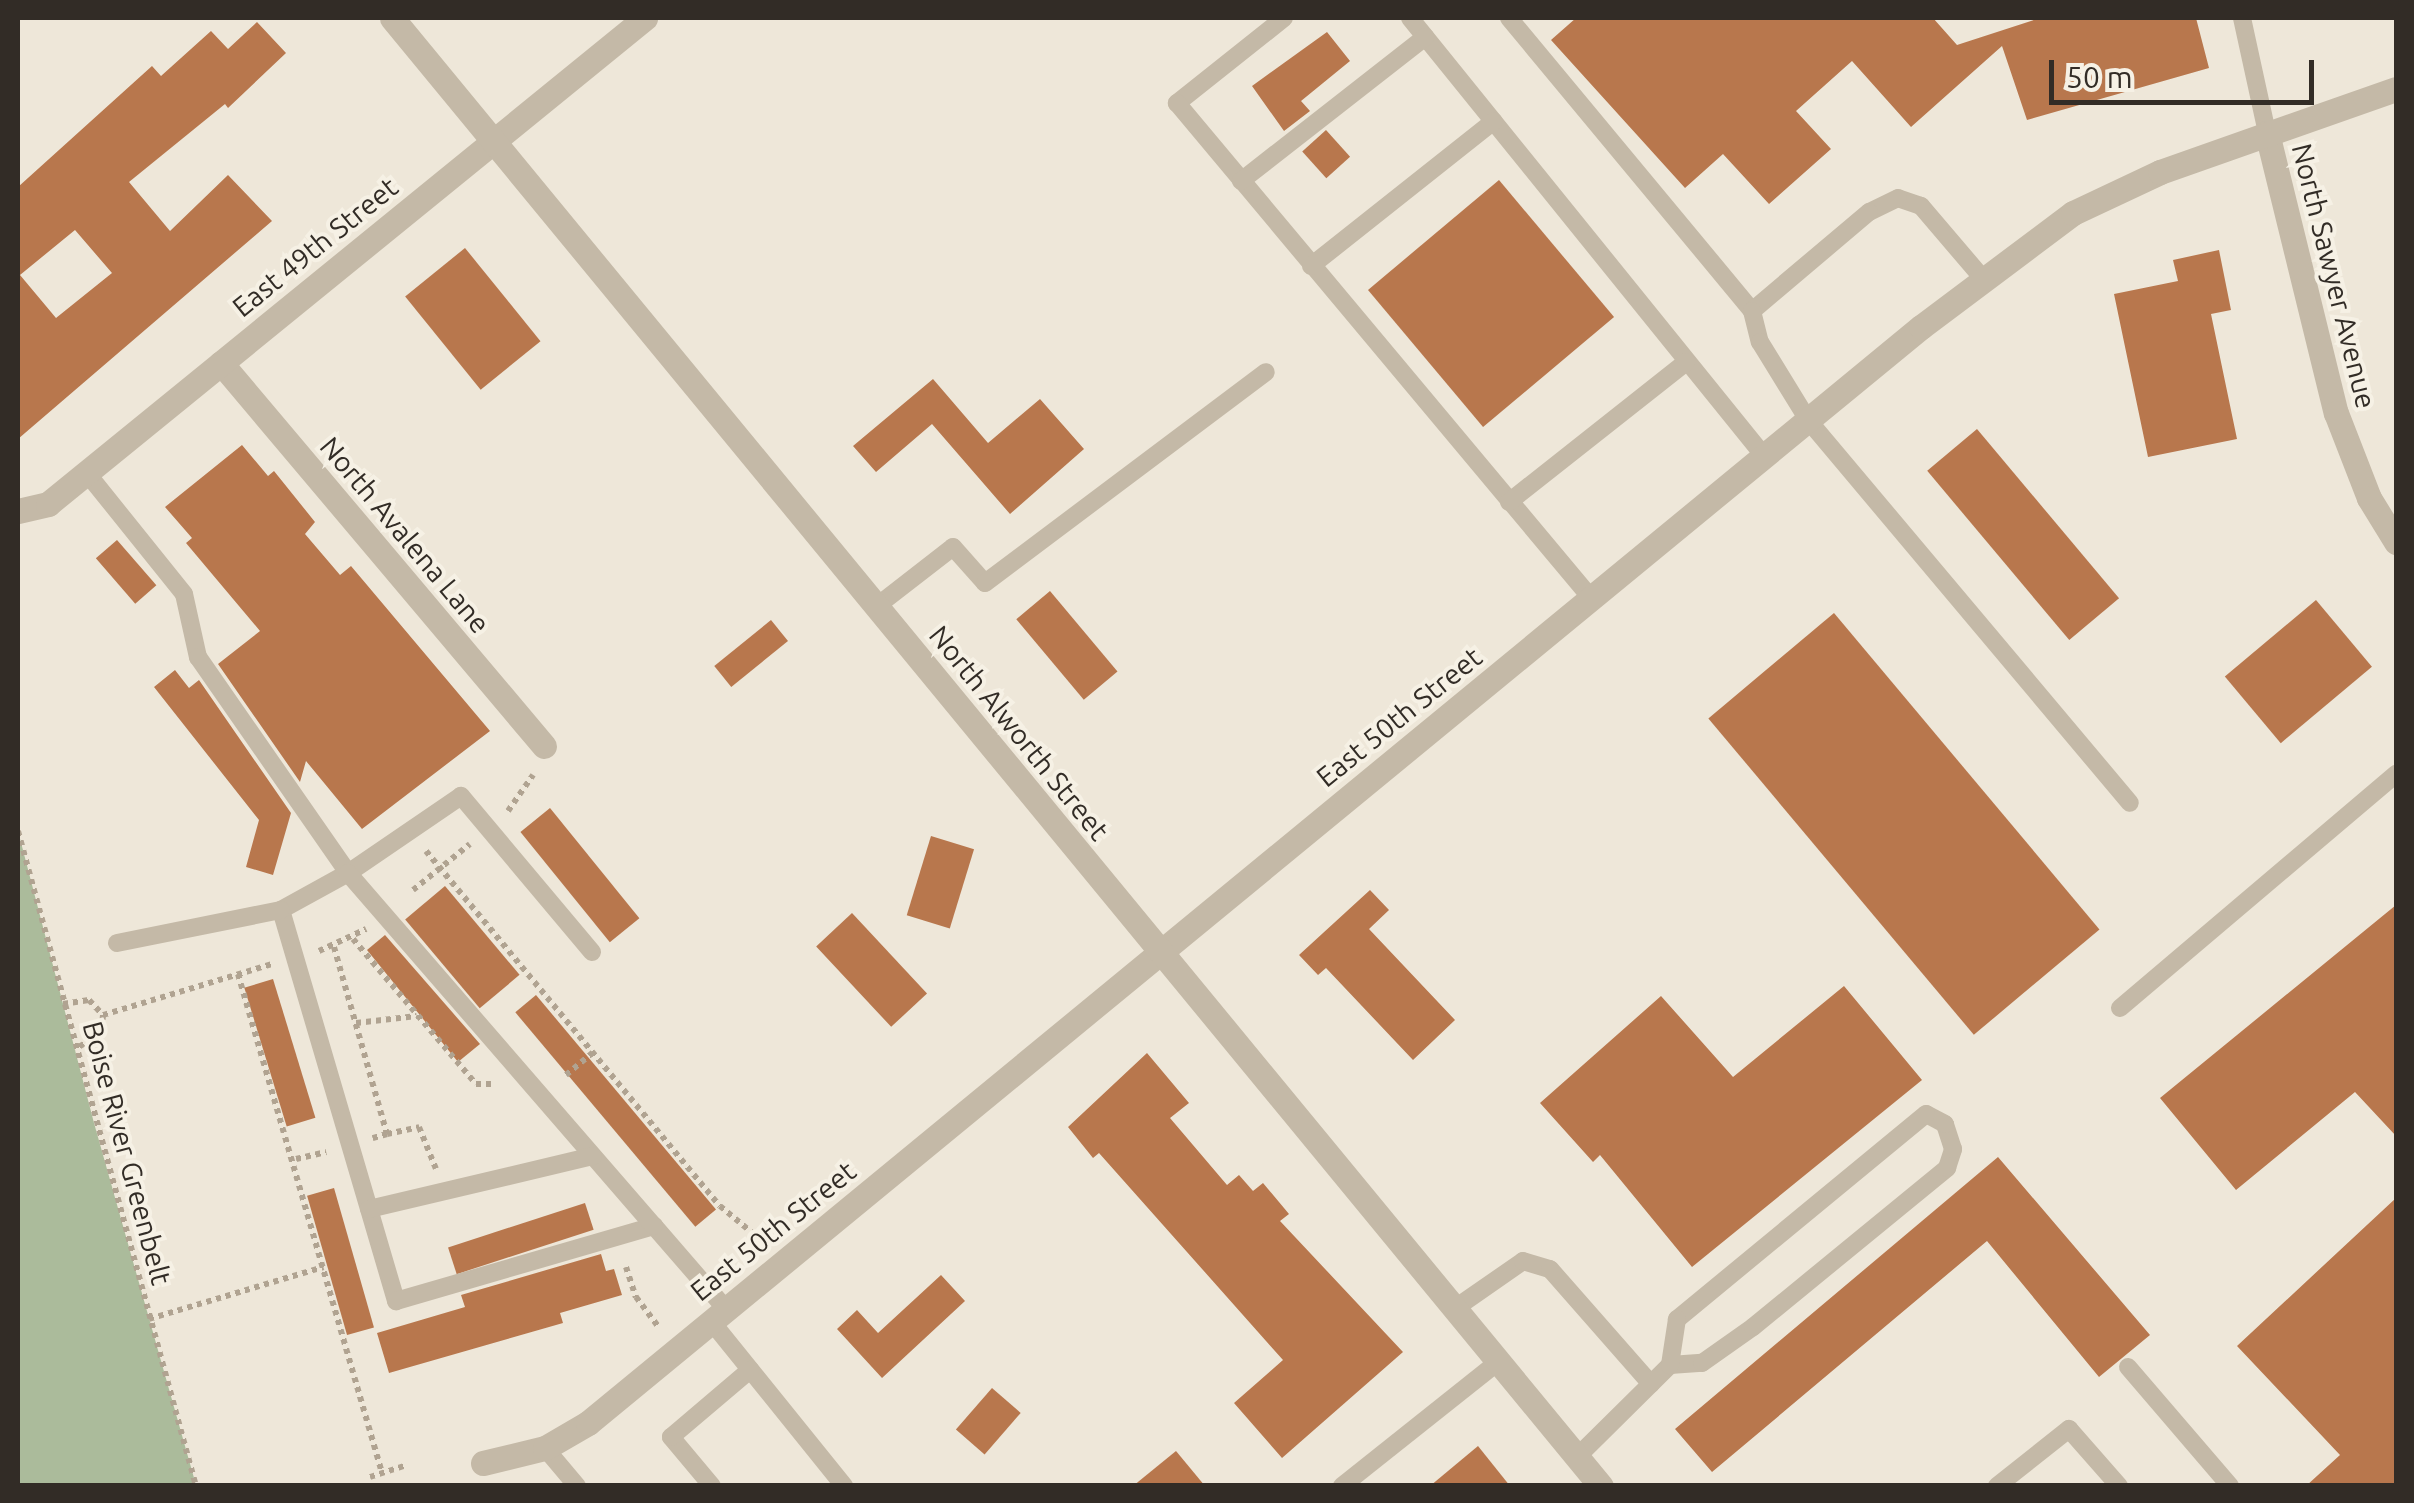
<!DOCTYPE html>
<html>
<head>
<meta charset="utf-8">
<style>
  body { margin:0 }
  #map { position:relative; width:2414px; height:1503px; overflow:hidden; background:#eee7d9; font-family:Ubuntu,sans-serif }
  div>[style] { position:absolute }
  .green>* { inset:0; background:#abbb9b }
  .building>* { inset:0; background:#b8774d; transform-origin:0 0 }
  .path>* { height:6px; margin-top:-3px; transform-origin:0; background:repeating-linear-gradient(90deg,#b0a391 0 5px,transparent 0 10px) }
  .service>* { height:18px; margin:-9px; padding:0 9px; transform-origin:9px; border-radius:9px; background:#c4b9a7 }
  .minor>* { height:25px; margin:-12.5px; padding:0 12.5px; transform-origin:12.5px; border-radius:12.5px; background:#c4b9a7 }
  .tertiary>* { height:25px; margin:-12.5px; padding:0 12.5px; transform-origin:12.5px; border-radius:12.5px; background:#c4b9a7 }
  span { translate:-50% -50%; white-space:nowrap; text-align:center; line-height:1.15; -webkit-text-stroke:8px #f6f1e5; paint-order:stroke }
  .street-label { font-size:28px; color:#322c26 }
  .frame { position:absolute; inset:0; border:20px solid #322c26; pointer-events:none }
  .scale { position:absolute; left:2049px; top:60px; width:265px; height:45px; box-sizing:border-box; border:5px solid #322c26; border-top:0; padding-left:12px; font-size:30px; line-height:35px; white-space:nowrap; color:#322c26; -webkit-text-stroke:8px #f6f1e5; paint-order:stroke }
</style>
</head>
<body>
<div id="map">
  <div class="green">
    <i style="clip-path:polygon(18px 831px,94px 1123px,196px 1485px,18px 1485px)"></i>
  </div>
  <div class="building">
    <i style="clip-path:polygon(1576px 18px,1933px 18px,1957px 45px,2040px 18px,2196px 18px,2209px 68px,2027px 120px,2002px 46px,1911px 127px,1852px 61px,1796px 111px,1831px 149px,1769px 204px,1723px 154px,1685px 188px,1551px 40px)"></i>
    <i style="clip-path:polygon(evenodd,257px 22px,286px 53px,228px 108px,225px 104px,129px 182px,170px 231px,228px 175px,272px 221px,18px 439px,18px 187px,152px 66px,161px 76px,211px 31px,228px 49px,257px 22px,75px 230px,112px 273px,56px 318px,20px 275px,75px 230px)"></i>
    <i style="clip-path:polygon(1327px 32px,1350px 61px,1301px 101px,1310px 111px,1284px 131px,1252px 86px)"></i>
    <i style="left:1326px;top:130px;width:36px;height:32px;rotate:48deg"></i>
    <i style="left:1499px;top:180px;width:179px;height:171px;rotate:50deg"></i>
    <i style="left:465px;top:248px;width:120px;height:77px;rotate:51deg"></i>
    <i style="clip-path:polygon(2219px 250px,2231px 310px,2211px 314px,2237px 439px,2148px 457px,2114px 294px,2178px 281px,2173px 260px)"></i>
    <i style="clip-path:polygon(933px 379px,988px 443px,1040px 399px,1084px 449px,1010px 514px,932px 424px,876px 472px,853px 446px)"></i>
    <i style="left:1977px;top:429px;width:221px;height:65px;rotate:50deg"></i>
    <i style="clip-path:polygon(242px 445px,268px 476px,274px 471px,315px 522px,305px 534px,340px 575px,351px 566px,490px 731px,362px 829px,306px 761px,300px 782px,218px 664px,260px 631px,186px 543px,192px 538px,165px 507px)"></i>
    <i style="left:117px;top:540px;width:60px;height:28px;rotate:49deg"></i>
    <i style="left:1050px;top:591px;width:105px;height:44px;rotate:50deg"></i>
    <i style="left:2316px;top:600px;width:87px;height:119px;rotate:50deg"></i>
    <i style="left:1834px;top:613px;width:413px;height:164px;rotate:50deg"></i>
    <i style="left:771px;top:620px;width:27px;height:73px;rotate:51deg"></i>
    <i style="clip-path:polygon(175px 670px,189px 688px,199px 680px,291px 813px,273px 875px,246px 867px,259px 820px,154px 687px)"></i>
    <i style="left:550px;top:808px;width:142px;height:38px;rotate:51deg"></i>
    <i style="left:931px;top:836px;width:45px;height:83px;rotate:17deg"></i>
    <i style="left:445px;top:886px;width:116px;height:52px;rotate:50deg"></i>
    <i style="clip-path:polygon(1370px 890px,1389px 910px,1369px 929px,1455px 1020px,1413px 1060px,1326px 968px,1318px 975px,1299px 955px)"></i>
    <i style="clip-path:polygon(2396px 905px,2396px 1136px,2355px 1092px,2236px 1190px,2160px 1098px)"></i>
    <i style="left:852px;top:913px;width:110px;height:49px;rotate:47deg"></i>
    <i style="clip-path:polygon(385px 935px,480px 1044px,458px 1062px,367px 950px)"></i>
    <i style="left:273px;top:979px;width:145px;height:30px;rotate:73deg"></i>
    <i style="clip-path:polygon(1844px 986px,1922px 1080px,1692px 1267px,1600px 1155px,1593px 1162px,1540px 1103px,1661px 996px,1733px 1077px)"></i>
    <i style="left:536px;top:995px;width:280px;height:27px;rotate:50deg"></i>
    <i style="clip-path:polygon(1147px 1053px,1189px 1103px,1170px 1118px,1227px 1185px,1239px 1175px,1253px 1191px,1263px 1183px,1289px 1214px,1280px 1221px,1403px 1352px,1282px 1458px,1234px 1403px,1283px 1360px,1099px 1153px,1093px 1158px,1068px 1127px)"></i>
    <i style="clip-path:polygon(1998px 1157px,2150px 1335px,2099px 1377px,1987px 1241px,1712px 1472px,1675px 1429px)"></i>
    <i style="left:334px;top:1188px;width:145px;height:28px;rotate:74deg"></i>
    <i style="clip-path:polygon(2396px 1198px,2396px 1486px,2306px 1486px,2340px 1455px,2237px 1346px)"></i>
    <i style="left:585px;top:1203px;width:28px;height:144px;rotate:72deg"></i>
    <i style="clip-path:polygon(601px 1254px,606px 1271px,614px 1269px,622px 1295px,560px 1313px,563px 1323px,389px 1373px,377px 1333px,465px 1307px,461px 1295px)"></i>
    <i style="clip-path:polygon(941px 1275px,965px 1301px,882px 1378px,837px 1329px,857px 1310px,878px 1333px)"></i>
    <i style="left:992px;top:1388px;width:38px;height:55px;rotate:41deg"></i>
    <i style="clip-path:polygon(1478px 1446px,1510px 1486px,1430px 1486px)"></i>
    <i style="clip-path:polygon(1176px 1451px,1205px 1486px,1133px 1486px)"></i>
  </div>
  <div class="path">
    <i style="left:508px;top:811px;width:44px;rotate:-55.2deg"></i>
    <i style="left:18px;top:831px;width:679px;rotate:74.8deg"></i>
    <i style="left:426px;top:851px;width:461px;rotate:50.4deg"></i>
    <i style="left:720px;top:1206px;width:55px;rotate:39.8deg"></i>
    <i style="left:413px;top:890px;width:73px;rotate:-38.9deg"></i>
    <i style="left:353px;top:939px;width:190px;rotate:49.7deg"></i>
    <i style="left:476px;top:1084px;width:19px"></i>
    <i style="left:334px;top:947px;width:194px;rotate:74.2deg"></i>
    <i style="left:387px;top:1134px;width:15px;rotate:164deg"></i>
    <i style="left:319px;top:951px;width:52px;rotate:-25.1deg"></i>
    <i style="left:238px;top:974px;width:519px;rotate:73.9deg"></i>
    <i style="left:63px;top:1004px;width:26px;rotate:-9deg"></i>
    <i style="left:89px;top:1000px;width:21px;rotate:47deg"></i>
    <i style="left:103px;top:1015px;width:19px;rotate:96deg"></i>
    <i style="left:101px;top:1034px;width:30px;rotate:150deg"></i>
    <i style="left:103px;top:1015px;width:177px;rotate:-16.8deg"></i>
    <i style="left:356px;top:1023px;width:61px;rotate:-6.5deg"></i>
    <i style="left:566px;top:1075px;width:35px;rotate:-40deg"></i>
    <i style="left:387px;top:1134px;width:33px;rotate:-12deg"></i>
    <i style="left:419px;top:1127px;width:45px;rotate:68deg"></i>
    <i style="left:296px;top:1159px;width:31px;rotate:-13deg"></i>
    <i style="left:626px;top:1267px;width:32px;rotate:72deg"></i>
    <i style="left:636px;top:1297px;width:38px;rotate:53deg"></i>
    <i style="left:149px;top:1319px;width:182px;rotate:-16.6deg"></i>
    <i style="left:370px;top:1477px;width:38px;rotate:-18deg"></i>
  </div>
  <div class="service">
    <i style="left:1284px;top:18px;width:137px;rotate:141.5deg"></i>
    <i style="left:1177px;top:103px;width:645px;rotate:50.09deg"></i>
    <i style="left:1410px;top:18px;width:563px;rotate:51.05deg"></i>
    <i style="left:1509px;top:18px;width:381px;rotate:50.3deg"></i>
    <i style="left:2242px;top:18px;width:118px;rotate:77.7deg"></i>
    <i style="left:1241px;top:181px;width:234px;rotate:-38deg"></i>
    <i style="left:1311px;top:266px;width:233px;rotate:-38.4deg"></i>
    <i style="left:1985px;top:281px;width:99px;rotate:-130.5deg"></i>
    <i style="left:1921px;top:206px;width:24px;rotate:-161deg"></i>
    <i style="left:1898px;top:198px;width:32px;rotate:154deg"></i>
    <i style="left:1869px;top:212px;width:153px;rotate:139.8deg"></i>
    <i style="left:1752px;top:311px;width:32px;rotate:76deg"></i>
    <i style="left:1760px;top:342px;width:92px;rotate:58.4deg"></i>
    <i style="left:1808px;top:420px;width:500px;rotate:49.95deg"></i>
    <i style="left:86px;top:472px;width:156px;rotate:51.2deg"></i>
    <i style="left:184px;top:594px;width:65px;rotate:77.5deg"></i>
    <i style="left:198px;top:657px;width:263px;rotate:55.2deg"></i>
    <i style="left:348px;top:873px;width:77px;rotate:151.1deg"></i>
    <i style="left:281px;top:910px;width:408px;rotate:73.6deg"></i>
    <i style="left:396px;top:1301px;width:269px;rotate:-16.2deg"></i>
    <i style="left:654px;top:1226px;width:110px;rotate:49.1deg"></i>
    <i style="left:1509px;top:502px;width:226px;rotate:-38.3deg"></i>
    <i style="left:877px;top:606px;width:96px;rotate:-37.8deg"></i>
    <i style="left:953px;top:547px;width:48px;rotate:48.4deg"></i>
    <i style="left:985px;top:583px;width:351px;rotate:-36.9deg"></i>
    <i style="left:117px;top:943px;width:167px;rotate:-11.4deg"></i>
    <i style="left:592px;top:952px;width:204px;rotate:-130deg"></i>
    <i style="left:461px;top:796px;width:137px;rotate:145.7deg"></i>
    <i style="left:348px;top:873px;width:467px;rotate:49.1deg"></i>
    <i style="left:2120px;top:1008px;width:362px;rotate:-40.3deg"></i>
    <i style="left:369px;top:1209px;width:230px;rotate:-13.3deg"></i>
    <i style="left:1454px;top:1309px;width:84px;rotate:-34.8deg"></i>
    <i style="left:1523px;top:1261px;width:28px;rotate:17deg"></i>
    <i style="left:1550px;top:1269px;width:153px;rotate:48.7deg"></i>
    <i style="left:711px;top:1321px;width:212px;rotate:51.1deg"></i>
    <i style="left:2128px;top:1367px;width:157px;rotate:49.4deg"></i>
    <i style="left:545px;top:1448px;width:50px;rotate:49.9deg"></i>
    <i style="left:1577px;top:1457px;width:131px;rotate:-44.7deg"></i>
    <i style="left:1670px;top:1365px;width:32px;rotate:-4deg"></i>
    <i style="left:1702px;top:1363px;width:62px;rotate:-35.2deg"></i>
    <i style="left:1753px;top:1327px;width:251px;rotate:-39.3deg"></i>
    <i style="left:1947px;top:1168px;width:20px;rotate:-72deg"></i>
    <i style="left:1953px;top:1149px;width:26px;rotate:-108deg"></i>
    <i style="left:1945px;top:1124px;width:21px;rotate:-152deg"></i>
    <i style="left:1926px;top:1114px;width:323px;rotate:140.5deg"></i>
    <i style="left:1677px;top:1319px;width:47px;rotate:98.7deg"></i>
    <i style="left:712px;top:1486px;width:64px;rotate:-129.9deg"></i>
    <i style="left:671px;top:1437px;width:104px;rotate:-40.3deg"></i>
    <i style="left:1342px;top:1486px;width:199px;rotate:-38.5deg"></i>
    <i style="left:1997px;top:1486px;width:92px;rotate:-38.4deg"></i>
    <i style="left:2069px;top:1429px;width:76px;rotate:48.7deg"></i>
  </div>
  <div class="minor">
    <i style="left:2267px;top:133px;width:288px;rotate:76.2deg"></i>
    <i style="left:2336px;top:413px;width:91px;rotate:68.8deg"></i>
    <i style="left:2369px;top:498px;width:52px;rotate:58.5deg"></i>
    <i style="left:221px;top:363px;width:501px;rotate:49.86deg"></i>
    <i style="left:18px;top:511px;width:31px;rotate:-13deg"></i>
    <i style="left:48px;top:504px;width:770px;rotate:-39.15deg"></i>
    <i style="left:483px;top:1463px;width:64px;rotate:-13.6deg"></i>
    <i style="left:545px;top:1448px;width:50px;rotate:-30.2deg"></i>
    <i style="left:588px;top:1423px;width:1726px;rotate:-39.43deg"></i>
    <i style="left:1921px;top:327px;width:190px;rotate:-36.9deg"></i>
    <i style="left:2073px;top:213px;width:96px;rotate:-25.2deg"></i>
    <i style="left:2160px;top:172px;width:250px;rotate:-19.4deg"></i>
  </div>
  <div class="tertiary">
    <i style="left:392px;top:18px;width:1902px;rotate:50.53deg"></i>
  </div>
  <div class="street-label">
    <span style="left:315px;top:247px;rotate:-39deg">East 49th Street</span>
    <span style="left:2334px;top:276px;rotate:76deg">North Sawyer Avenue</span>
    <span style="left:405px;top:535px;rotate:50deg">North Avalena Lane</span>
    <span style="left:1399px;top:717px;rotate:-39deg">East 50th Street</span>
    <span style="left:1019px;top:733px;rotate:51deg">North Alworth Street</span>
    <span style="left:127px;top:1153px;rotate:75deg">Boise River Greenbelt</span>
    <span style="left:773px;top:1231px;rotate:-39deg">East 50th Street</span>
  </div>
  <div class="frame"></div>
  <div class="scale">50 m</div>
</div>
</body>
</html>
